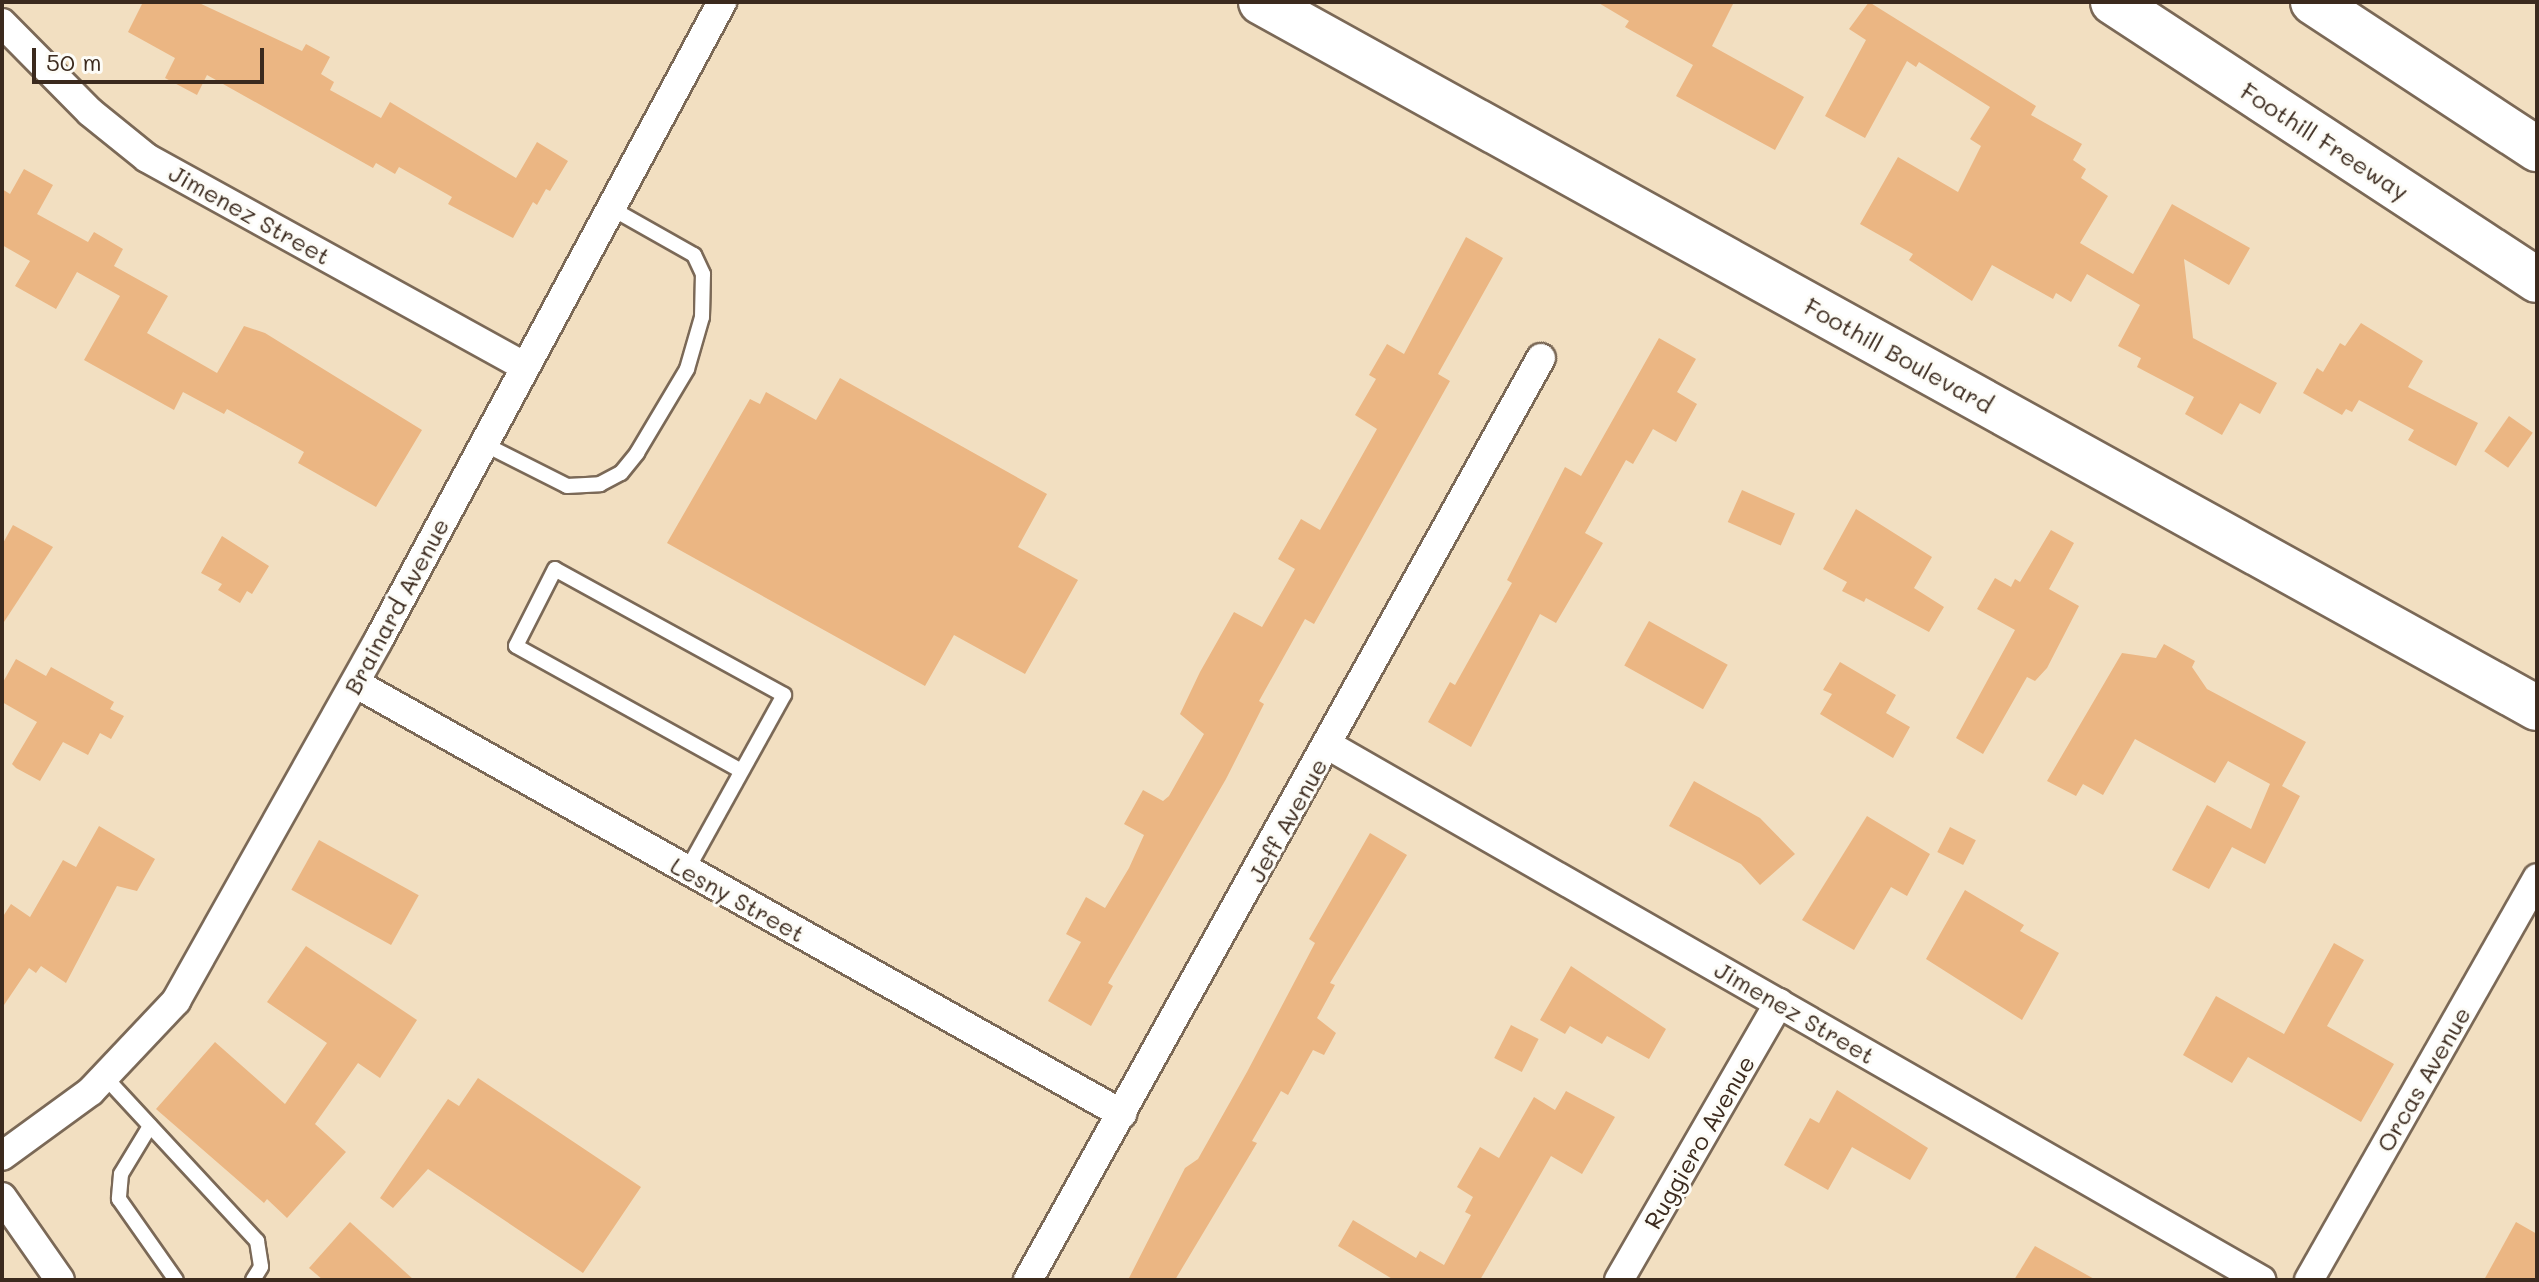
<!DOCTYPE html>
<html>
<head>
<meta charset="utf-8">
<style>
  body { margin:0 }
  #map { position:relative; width:2539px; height:1282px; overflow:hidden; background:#f2dfc1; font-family:Mali,sans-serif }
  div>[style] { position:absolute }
  .building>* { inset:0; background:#ebb683; transform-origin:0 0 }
  .roads { filter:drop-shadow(2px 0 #7b6957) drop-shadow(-2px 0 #7b6957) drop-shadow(0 2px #7b6957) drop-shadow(0 -2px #7b6957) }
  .lane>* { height:14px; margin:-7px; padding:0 7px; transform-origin:7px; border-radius:7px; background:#fff }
  .street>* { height:28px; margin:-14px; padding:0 14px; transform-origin:14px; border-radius:14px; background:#fff }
  .primary>* { height:44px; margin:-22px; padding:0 22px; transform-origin:22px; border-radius:22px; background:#fff }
  .highway>* { height:44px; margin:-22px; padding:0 22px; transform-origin:22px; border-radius:22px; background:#fff }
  span { translate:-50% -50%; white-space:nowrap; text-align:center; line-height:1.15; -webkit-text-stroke:6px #fdfcf7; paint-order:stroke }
  .street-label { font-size:24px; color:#3b2a1e }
  .frame { position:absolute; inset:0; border:4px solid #3b2a1e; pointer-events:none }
  .scale { position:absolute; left:32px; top:48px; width:232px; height:36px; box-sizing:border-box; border:4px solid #3b2a1e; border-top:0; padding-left:10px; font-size:24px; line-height:28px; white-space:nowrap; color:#3b2a1e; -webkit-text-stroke:6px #fdfcf7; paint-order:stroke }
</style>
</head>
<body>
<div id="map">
  <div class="building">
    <i style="clip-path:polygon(143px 2px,197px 2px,302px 51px,306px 44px,330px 57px,321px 74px,334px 82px,330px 90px,381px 118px,390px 102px,516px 178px,537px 142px,568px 161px,550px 191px,546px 189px,537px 205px,533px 202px,513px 238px,448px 204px,452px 197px,399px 167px,395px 174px,376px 163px,373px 168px,207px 75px,197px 95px,165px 78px,175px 58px,128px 32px)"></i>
    <i style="clip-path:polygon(1597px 2px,1734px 2px,1712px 46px,1804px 97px,1775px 150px,1676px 96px,1693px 65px,1625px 27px,1629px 21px)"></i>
    <i style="clip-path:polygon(1869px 2px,2036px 106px,2031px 115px,2082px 144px,2073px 160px,2086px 169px,2081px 178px,2108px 196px,2080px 243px,2133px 274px,2172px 204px,2250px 248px,2229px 285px,2184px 259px,2193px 338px,2277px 383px,2260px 414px,2240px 403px,2222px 435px,2185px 414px,2194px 397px,2137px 367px,2141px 358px,2118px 346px,2140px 305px,2087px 274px,2071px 302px,2056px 293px,2053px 299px,1992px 265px,1972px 301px,1909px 260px,1913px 254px,1860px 224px,1898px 157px,1958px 192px,1981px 146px,1970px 139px,1990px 107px,1919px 62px,1916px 67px,1907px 61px,1865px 138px,1825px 116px,1866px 40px,1849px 29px)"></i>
    <i style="clip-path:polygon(24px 169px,53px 185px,37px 214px,88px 242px,94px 232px,123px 249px,114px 266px,168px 296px,147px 333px,217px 373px,244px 326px,265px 333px,422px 430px,376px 507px,298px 463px,304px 452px,227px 409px,224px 414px,183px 392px,174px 410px,84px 360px,120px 296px,77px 272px,56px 309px,15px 286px,30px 261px,2px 245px,2px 189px,10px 194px)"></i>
    <i style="clip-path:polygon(1466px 237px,1503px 258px,1438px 374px,1450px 381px,1314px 624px,1305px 619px,1259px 701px,1264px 704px,1226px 779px,1108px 983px,1113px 986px,1091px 1026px,1048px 1001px,1081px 942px,1066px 934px,1086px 897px,1105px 908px,1129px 868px,1144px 835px,1124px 824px,1143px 790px,1163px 801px,1169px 796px,1204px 734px,1180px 714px,1200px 672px,1234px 612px,1262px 627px,1295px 569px,1278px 559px,1301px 519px,1320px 530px,1377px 429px,1355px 415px,1376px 379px,1369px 375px,1387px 344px,1404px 354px)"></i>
    <i style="clip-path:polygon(2361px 323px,2423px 361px,2408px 387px,2478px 423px,2456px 466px,2408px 440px,2414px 430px,2359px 400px,2352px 412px,2346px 409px,2342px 415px,2303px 393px,2317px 368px,2323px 372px,2340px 343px,2345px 346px)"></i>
    <i style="clip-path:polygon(1659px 338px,1696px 359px,1677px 392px,1697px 404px,1676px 442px,1653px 429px,1633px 464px,1626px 460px,1585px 533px,1603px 543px,1556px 623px,1540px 614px,1471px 747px,1428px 722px,1450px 682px,1455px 685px,1512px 583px,1507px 580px,1565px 467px,1581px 476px)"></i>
    <i style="clip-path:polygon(840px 378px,1047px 494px,1018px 547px,1078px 580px,1025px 674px,954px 635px,925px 686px,667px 543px,750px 399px,760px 404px,766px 392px,816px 420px)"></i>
    <i style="left:2509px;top:416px;width:29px;height:43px;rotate:35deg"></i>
    <i style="left:1742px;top:490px;width:58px;height:35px;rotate:24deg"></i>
    <i style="clip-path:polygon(1856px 509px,1932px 557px,1914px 588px,1944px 607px,1929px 632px,1866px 598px,1864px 602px,1842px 591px,1847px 582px,1823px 569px)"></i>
    <i style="clip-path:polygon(13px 525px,53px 547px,2px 625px,2px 545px)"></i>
    <i style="clip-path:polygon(2051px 530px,2074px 543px,2049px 589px,2079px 606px,2047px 668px,2035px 681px,2027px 677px,1983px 754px,1956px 738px,2015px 630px,1977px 609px,1995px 578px,2011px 587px,2015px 579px,2020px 582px)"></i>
    <i style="clip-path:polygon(222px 536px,269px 566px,252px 594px,247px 591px,240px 603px,218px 590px,222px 584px,201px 573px)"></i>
    <i style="left:1649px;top:621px;width:90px;height:51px;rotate:29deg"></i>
    <i style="clip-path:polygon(2164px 644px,2195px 661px,2192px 667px,2207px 689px,2306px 742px,2282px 786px,2300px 796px,2265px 864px,2232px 847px,2209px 889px,2172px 870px,2207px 805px,2251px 829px,2270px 784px,2228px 761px,2215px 783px,2135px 739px,2103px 795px,2083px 784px,2076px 796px,2047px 781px,2122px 653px,2156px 658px)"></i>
    <i style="clip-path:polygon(16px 659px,46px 676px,51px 667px,114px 702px,110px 709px,124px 716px,111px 739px,100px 733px,88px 755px,63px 742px,40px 781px,16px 768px,12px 764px,37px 722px,2px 702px,2px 684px)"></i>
    <i style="clip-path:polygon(1840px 662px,1896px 695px,1886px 713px,1910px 727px,1893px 758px,1820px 714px,1832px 694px,1823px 690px)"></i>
    <i style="clip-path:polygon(1694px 781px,1760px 818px,1795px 854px,1760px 885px,1741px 864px,1669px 826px)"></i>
    <i style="clip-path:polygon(1867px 816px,1930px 854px,1907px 896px,1891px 887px,1854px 950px,1802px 920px)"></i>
    <i style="clip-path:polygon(99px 826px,155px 859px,137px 891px,117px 886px,66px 983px,41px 966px,36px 973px,29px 968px,2px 1008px,2px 918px,11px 904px,30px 917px,63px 860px,76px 867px)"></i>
    <i style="left:1950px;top:827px;width:29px;height:28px;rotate:27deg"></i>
    <i style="clip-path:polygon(1370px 833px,1407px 855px,1330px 983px,1335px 985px,1317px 1018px,1336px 1033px,1324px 1055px,1313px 1050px,1288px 1095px,1281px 1091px,1252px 1141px,1257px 1143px,1175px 1280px,1128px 1280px,1185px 1168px,1198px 1159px,1247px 1072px,1315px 943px,1309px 939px)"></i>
    <i style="left:319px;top:840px;width:114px;height:57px;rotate:29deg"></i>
    <i style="clip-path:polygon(1965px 890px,2024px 925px,2020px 931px,2059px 953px,2022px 1020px,1926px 959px)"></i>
    <i style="clip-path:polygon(2334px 943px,2364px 960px,2327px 1026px,2394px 1064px,2361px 1122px,2248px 1057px,2232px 1083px,2183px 1055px,2216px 996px,2284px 1034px)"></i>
    <i style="clip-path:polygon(306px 946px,417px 1020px,380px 1078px,358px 1063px,315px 1124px,346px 1152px,287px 1218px,267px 1199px,264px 1203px,156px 1109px,215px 1042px,285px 1104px,327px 1043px,267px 1002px)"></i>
    <i style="clip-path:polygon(1571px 966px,1666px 1029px,1649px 1059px,1607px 1036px,1602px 1044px,1570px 1026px,1565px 1034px,1540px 1020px)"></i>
    <i style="left:1511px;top:1025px;width:31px;height:37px;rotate:27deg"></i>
    <i style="clip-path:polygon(478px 1078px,641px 1187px,583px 1273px,428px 1169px,393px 1208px,380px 1198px,448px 1099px,459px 1106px)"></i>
    <i style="clip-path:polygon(1837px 1090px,1928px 1148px,1910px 1180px,1852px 1147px,1828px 1190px,1784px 1165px,1810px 1118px,1819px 1123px)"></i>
    <i style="clip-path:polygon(1566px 1091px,1615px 1117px,1582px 1174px,1551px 1156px,1480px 1280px,1394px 1280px,1338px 1246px,1353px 1220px,1416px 1258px,1420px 1251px,1444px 1265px,1471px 1215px,1465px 1212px,1473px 1197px,1457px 1187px,1480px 1147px,1499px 1158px,1534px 1097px,1555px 1110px)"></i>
    <i style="clip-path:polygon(350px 1222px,414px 1280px,323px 1280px,309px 1268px)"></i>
    <i style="clip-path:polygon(2516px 1222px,2537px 1234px,2537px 1280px,2484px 1280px)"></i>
    <i style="clip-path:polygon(2035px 1246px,2096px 1280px,2014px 1280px)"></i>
  </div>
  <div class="roads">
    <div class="lane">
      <i style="left:482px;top:443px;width:95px;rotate:26.8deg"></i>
      <i style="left:567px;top:486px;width:33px;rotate:-3deg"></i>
      <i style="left:600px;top:484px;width:24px;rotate:-28deg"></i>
      <i style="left:621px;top:473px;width:26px;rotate:-51deg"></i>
      <i style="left:637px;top:453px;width:98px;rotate:-59.2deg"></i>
      <i style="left:687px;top:369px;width:54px;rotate:-73.9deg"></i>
      <i style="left:702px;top:317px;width:43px;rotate:-88.7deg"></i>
      <i style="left:703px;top:274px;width:21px;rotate:-115deg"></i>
      <i style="left:694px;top:255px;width:95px;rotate:-150.5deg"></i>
      <i style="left:687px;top:870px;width:200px;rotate:-61deg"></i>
      <i style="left:784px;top:695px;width:261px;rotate:-151.2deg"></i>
      <i style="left:555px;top:569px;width:86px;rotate:116.9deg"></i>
      <i style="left:516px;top:646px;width:256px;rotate:29deg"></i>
      <i style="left:105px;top:1077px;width:224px;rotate:47.2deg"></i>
      <i style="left:257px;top:1241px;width:26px;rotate:81deg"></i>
      <i style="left:261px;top:1267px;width:15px;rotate:122deg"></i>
      <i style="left:150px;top:1126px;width:56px;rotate:121.1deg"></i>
      <i style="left:121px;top:1174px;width:25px;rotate:95deg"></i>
      <i style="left:119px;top:1199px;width:99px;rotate:54.9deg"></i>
    </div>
    <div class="street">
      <i style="left:2px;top:23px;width:125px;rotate:45.3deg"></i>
      <i style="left:90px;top:112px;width:73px;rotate:38.9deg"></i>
      <i style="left:147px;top:158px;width:432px;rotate:28.9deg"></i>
      <i style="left:355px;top:683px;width:880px;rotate:29.33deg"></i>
      <i style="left:1328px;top:745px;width:1076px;rotate:29.83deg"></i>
      <i style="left:2px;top:1156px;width:110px;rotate:-36.1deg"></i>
      <i style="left:91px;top:1091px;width:124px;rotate:-46.6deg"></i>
      <i style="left:176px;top:1001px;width:413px;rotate:-60.7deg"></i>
      <i style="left:378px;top:641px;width:726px;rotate:-61.7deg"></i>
      <i style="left:2px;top:1197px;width:101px;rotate:55.1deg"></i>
      <i style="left:1028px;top:1280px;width:1055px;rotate:-60.91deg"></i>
      <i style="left:1619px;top:1280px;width:320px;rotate:-60deg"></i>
      <i style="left:2309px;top:1280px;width:462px;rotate:-60.4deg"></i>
    </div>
    <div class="primary">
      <i style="left:1261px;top:2px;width:1458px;rotate:28.96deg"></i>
    </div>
    <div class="highway">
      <i style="left:2113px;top:2px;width:507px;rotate:33.25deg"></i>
      <i style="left:2313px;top:2px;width:268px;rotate:33.3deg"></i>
    </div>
  </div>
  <div class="street-label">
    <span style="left:2325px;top:141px;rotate:33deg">Foothill Freeway</span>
    <span style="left:250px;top:214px;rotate:29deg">Jimenez Street</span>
    <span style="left:1899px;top:355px;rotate:29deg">Foothill Boulevard</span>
    <span style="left:396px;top:606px;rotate:-62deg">Brainard Avenue</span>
    <span style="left:1287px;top:820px;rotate:-61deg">Jeff Avenue</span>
    <span style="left:738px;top:899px;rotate:29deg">Lesny Street</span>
    <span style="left:1795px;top:1012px;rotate:30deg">Jimenez Street</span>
    <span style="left:2423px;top:1079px;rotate:-60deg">Orcas Avenue</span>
    <span style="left:1699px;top:1142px;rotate:-60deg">Ruggiero Avenue</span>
  </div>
  <div class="frame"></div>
  <div class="scale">50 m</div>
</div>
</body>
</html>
